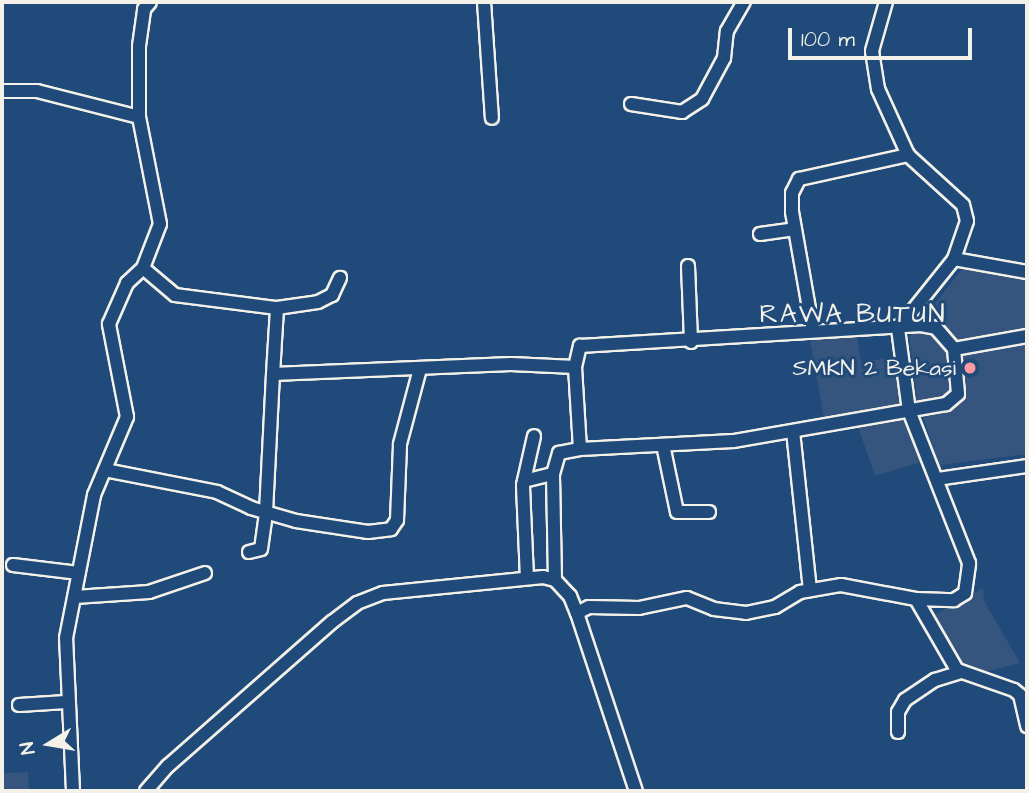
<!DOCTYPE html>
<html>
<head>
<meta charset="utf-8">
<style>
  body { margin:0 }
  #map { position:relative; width:1029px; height:793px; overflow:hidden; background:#1f4a7a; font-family:"Architects Daughter",sans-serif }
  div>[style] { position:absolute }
  .built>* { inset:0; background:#35557e; transform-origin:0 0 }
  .roads { filter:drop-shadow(2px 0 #f4f1e8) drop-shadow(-2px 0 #f4f1e8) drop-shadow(0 2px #f4f1e8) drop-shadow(0 -2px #f4f1e8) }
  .minor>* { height:12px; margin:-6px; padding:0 6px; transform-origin:6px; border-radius:6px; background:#1f4a7a }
  .dots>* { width:19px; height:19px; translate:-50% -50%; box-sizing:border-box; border:4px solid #1f4a7a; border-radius:50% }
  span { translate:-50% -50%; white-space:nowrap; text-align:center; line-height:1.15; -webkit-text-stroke:6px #1f4a7a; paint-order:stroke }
  .poi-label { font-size:23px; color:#f4f1e8 }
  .right { translate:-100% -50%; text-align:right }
  .quarter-label { font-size:26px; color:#f4f1e8; letter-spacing:2px }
  .frame { position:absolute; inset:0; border:4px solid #f4f1e8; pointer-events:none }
  .north { position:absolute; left:14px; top:709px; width:70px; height:70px; -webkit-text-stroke:5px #1f4a7a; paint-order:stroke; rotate:259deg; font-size:19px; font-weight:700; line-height:28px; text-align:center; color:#f4f1e8 }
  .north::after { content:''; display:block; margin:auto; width:24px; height:32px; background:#f4f1e8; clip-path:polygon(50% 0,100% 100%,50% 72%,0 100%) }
  .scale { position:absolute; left:788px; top:28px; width:184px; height:32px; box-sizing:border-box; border:4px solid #f4f1e8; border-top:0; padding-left:9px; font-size:21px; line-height:24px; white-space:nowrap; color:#f4f1e8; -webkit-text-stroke:5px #1f4a7a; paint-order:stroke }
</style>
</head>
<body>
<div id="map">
  <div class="built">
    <i style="clip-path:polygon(962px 269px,1027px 280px,1027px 454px,939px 465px,917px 398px,909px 337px)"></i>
    <i style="clip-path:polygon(857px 334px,861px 363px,892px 357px,921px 462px,875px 476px,856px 421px,825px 423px,810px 341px)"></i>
    <i style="clip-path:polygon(983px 588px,984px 601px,1020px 663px,969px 676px,930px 617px)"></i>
    <i style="left:28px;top:772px;width:19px;height:26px;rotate:87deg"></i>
  </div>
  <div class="roads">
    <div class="minor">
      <i style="left:484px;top:2px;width:116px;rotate:86.1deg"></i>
      <i style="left:2px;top:91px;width:35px"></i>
      <i style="left:37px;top:91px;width:105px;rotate:14.3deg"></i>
      <i style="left:631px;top:104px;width:52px;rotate:8.9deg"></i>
      <i style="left:682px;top:112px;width:24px;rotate:-33deg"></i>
      <i style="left:702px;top:99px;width:47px;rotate:-61.8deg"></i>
      <i style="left:724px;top:58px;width:27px;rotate:-84deg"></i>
      <i style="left:727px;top:31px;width:34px;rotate:-60deg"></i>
      <i style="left:760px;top:234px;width:35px;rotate:-8deg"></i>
      <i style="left:954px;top:259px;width:74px;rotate:10.1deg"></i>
      <i style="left:688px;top:266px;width:76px;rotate:87.7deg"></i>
      <i style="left:143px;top:268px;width:42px;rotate:40.2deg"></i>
      <i style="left:175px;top:295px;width:103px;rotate:7.3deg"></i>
      <i style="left:277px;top:308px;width:41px;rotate:-8.3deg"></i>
      <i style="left:318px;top:302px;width:16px;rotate:-27deg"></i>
      <i style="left:332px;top:295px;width:19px;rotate:-65deg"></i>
      <i style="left:813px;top:331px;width:121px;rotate:-100deg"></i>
      <i style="left:792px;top:212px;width:19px;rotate:-90deg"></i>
      <i style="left:792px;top:193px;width:16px;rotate:-63deg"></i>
      <i style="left:799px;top:179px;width:112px;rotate:-12.4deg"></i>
      <i style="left:954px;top:349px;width:74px;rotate:-10.1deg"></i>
      <i style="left:273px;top:374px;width:66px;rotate:-86.5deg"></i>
      <i style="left:793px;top:431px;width:160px;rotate:83.9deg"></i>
      <i style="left:663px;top:445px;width:68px;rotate:78.2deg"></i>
      <i style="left:677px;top:512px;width:32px"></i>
      <i style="left:105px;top:470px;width:114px;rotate:11.1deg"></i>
      <i style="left:217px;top:492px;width:38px;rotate:25deg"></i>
      <i style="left:251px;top:508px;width:47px;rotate:16.1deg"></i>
      <i style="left:296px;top:521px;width:73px;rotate:8.7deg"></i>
      <i style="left:368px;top:532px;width:23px;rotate:-7deg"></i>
      <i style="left:391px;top:529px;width:11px;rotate:-56deg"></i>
      <i style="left:397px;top:520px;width:76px;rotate:-87.7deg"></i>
      <i style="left:400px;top:444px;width:78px;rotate:-75.1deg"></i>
      <i style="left:937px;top:479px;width:91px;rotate:-8.2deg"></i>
      <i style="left:524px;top:481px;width:30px;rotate:-14deg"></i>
      <i style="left:249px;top:552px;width:12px;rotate:-14deg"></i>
      <i style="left:261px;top:549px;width:37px;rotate:-82deg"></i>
      <i style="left:266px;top:512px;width:138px;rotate:-87.1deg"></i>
      <i style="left:273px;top:374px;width:238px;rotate:-2.4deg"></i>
      <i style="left:511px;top:364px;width:64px;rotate:2.7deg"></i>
      <i style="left:13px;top:565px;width:66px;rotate:6.9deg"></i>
      <i style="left:527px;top:578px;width:93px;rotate:-92.5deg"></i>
      <i style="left:523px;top:485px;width:50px;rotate:-77.3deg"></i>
      <i style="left:555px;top:580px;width:106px;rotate:-91.1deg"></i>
      <i style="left:553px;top:474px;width:22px;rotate:-74deg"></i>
      <i style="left:559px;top:453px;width:21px;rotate:-11deg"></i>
      <i style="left:580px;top:449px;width:82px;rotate:-93.5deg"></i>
      <i style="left:575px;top:367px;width:22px;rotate:-77deg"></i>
      <i style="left:580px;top:346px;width:342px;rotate:-3.5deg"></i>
      <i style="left:921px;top:325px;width:15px;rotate:11deg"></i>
      <i style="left:936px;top:328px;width:28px;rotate:49deg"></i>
      <i style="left:954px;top:349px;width:45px;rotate:84.9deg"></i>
      <i style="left:958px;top:394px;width:16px;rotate:140deg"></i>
      <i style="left:946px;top:404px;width:216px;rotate:170.1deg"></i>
      <i style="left:733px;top:441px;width:153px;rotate:177deg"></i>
      <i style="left:75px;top:597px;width:74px;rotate:-3.9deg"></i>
      <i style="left:149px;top:592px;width:59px;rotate:-18.7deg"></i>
      <i style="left:916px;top:599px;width:82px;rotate:60deg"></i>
      <i style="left:957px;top:670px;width:60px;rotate:19.3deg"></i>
      <i style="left:1014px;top:690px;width:8px;rotate:40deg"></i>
      <i style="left:1020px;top:695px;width:32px;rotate:77deg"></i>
      <i style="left:577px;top:613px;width:188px;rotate:71.7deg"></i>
      <i style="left:19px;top:705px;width:47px;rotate:-3.7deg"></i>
      <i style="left:898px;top:732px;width:20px;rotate:-90deg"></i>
      <i style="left:898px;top:712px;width:14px;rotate:-60deg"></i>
      <i style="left:905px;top:700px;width:36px;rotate:-34deg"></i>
      <i style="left:935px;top:680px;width:28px;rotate:-17deg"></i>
      <i style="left:73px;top:791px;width:153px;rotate:-92.6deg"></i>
      <i style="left:66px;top:638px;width:146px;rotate:-78.9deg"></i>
      <i style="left:94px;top:495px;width:85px;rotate:-67.1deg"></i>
      <i style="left:127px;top:417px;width:95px;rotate:-101deg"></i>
      <i style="left:109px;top:324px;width:45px;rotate:-66.3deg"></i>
      <i style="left:127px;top:283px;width:22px;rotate:-43deg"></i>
      <i style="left:143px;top:268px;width:47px;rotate:-68.9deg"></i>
      <i style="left:160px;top:224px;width:109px;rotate:-101.1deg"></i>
      <i style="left:139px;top:117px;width:71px;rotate:-90deg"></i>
      <i style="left:139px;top:46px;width:37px;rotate:-82deg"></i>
      <i style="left:144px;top:9px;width:9px;rotate:-49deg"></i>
      <i style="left:146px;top:791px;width:33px;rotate:-49deg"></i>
      <i style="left:168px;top:766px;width:218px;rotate:-41.3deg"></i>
      <i style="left:332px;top:622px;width:31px;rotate:-37deg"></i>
      <i style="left:357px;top:603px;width:28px;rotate:-21deg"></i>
      <i style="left:383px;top:593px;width:161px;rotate:-5.7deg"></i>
      <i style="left:543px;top:577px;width:12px;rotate:14deg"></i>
      <i style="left:555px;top:580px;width:22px;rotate:47deg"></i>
      <i style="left:570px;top:596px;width:18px;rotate:68deg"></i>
      <i style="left:577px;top:613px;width:13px;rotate:-27deg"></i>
      <i style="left:589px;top:607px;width:50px;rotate:1.1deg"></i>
      <i style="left:639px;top:608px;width:49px;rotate:-11.8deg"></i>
      <i style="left:687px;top:598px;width:29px;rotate:22deg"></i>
      <i style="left:714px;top:609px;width:32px;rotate:7deg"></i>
      <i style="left:746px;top:613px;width:30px;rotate:-12deg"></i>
      <i style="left:775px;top:607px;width:29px;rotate:-31deg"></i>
      <i style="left:800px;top:592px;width:42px;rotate:-9.7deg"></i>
      <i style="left:841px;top:585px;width:76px;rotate:10.6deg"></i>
      <i style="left:916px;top:599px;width:38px;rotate:2deg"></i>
      <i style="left:954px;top:600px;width:13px;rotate:-32deg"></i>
      <i style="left:965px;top:593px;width:30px;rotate:-82deg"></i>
      <i style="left:969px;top:563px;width:163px;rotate:-111.5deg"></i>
      <i style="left:909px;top:411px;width:83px;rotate:-97.6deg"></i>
      <i style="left:898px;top:329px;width:90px;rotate:-51.3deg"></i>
      <i style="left:954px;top:259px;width:40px;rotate:-71.1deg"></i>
      <i style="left:967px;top:221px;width:16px;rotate:-104deg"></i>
      <i style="left:963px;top:205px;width:74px;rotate:-137.7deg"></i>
      <i style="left:908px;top:155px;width:72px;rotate:-114.4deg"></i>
      <i style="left:878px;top:89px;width:38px;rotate:-99deg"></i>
      <i style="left:872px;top:51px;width:51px;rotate:-74.1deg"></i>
    </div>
  </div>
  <div class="dots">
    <i style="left:970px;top:368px;background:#ff9aa2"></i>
  </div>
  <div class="poi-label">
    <span class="right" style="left:956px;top:368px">SMKN 2 Bekasi</span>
  </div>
  <div class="quarter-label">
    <span style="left:853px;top:315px">RAWA BUTUN</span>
  </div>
  <div class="frame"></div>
  <div class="north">N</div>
  <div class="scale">100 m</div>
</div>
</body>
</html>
